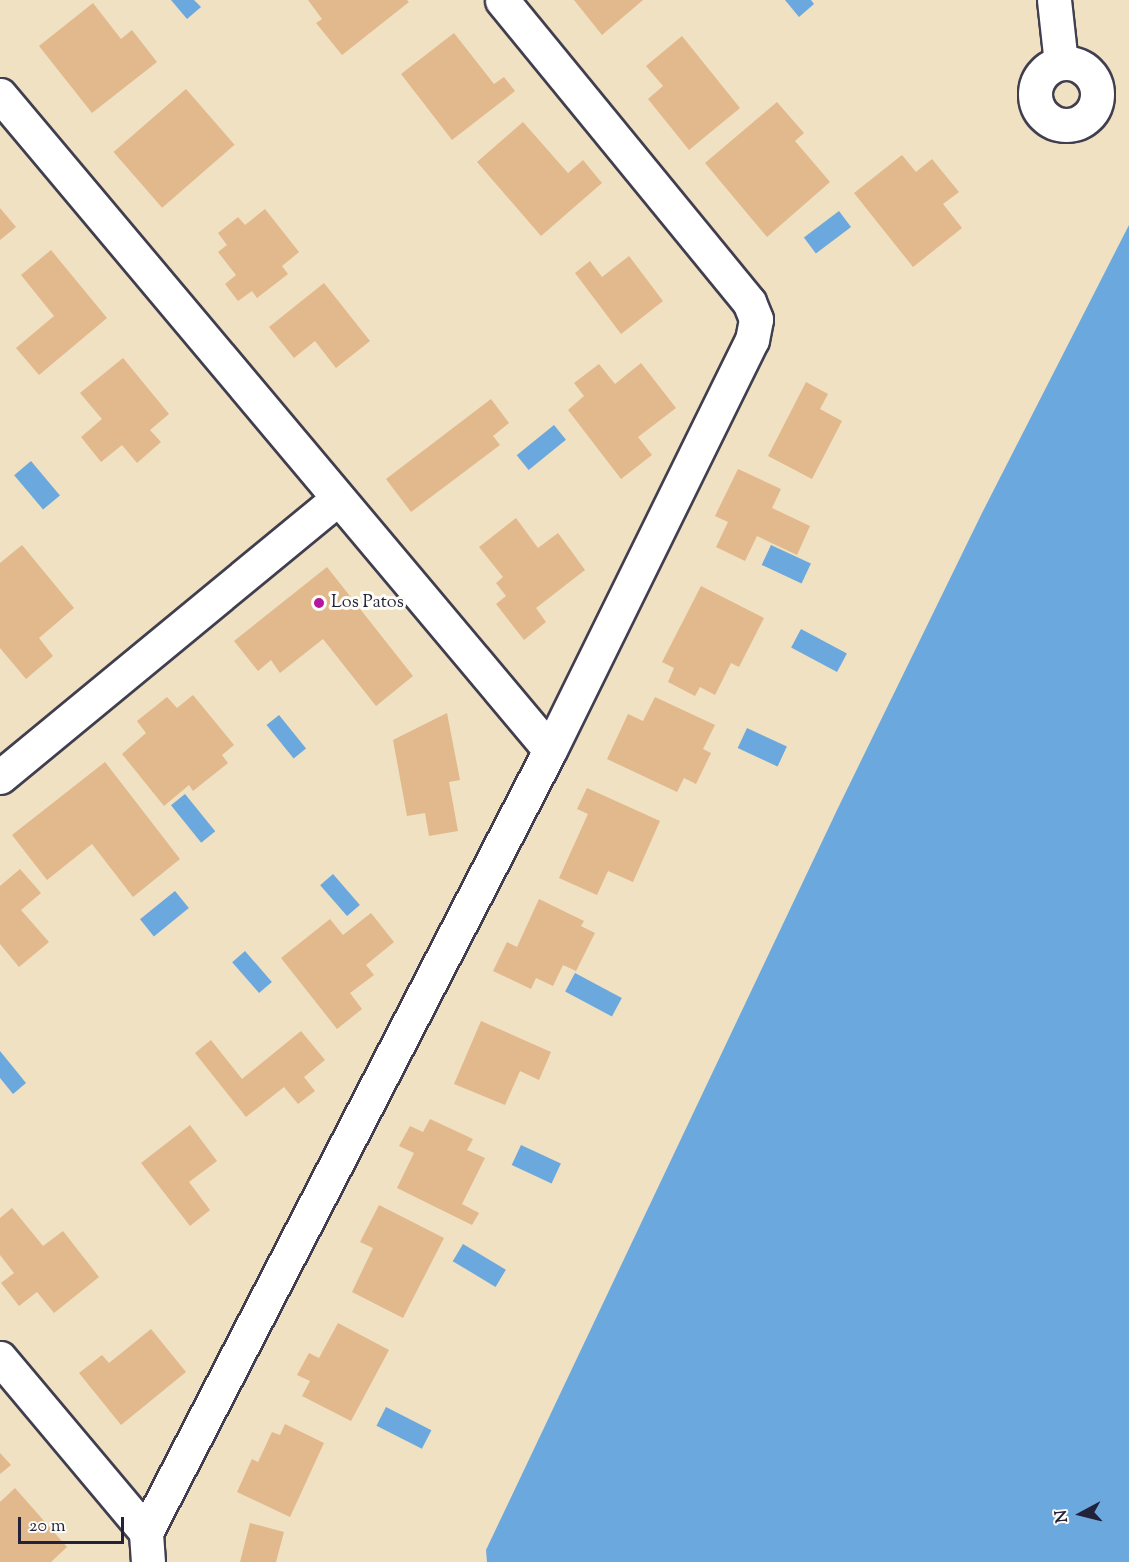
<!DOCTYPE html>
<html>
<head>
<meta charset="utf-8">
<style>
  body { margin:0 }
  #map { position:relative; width:1129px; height:1562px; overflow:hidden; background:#f0e1c2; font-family:"Sorts Mill Goudy",serif }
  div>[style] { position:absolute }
  .water>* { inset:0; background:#6ba8dd; transform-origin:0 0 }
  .building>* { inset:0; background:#e2b88d; transform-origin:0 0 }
  .roads { filter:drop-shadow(2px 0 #413f4f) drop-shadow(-2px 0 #413f4f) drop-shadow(0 2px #413f4f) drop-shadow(0 -2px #413f4f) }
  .minor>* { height:33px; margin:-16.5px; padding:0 16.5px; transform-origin:16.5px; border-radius:16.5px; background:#fff }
  .minor>.ring { margin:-16.5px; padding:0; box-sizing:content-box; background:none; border:33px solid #fff; border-radius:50% }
  .dots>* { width:16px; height:16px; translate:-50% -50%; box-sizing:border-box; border:3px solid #fdfcf7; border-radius:50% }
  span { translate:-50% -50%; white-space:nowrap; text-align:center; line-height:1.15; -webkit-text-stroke:6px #fdfcf7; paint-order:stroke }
  .poi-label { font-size:18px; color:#22223b }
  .left { translate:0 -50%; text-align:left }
  .north { position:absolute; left:1051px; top:1484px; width:60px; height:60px; -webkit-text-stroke:4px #fdfcf7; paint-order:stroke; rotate:263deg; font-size:16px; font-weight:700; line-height:24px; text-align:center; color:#22223b }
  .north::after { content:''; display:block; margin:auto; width:21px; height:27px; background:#22223b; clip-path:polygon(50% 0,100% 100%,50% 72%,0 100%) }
  .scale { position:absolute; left:18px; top:1517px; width:106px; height:27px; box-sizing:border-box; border:3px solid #22223b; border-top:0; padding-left:8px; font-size:18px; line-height:21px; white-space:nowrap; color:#22223b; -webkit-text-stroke:4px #fdfcf7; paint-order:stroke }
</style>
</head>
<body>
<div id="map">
  <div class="water">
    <i style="clip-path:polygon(171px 0,194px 0,201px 7px,187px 19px)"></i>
    <i style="clip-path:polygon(785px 0,811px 0,814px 4px,799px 17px)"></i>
    <i style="left:839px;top:211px;width:20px;height:44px;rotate:53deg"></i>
    <i style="clip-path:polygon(1129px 225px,1129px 1562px,487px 1562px,486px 1550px,838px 808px,982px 513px)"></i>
    <i style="left:554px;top:425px;width:19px;height:48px;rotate:51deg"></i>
    <i style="left:31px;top:461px;width:45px;height:22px;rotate:50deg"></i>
    <i style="left:771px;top:545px;width:44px;height:22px;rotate:25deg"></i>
    <i style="left:801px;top:629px;width:52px;height:21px;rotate:28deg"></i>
    <i style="left:279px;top:715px;width:43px;height:16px;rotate:51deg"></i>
    <i style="left:747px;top:728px;width:44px;height:22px;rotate:25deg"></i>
    <i style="left:185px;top:794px;width:48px;height:18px;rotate:51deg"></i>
    <i style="left:333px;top:874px;width:41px;height:17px;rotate:49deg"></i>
    <i style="left:175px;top:891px;width:22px;height:45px;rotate:51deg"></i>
    <i style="left:245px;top:951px;width:41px;height:17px;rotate:49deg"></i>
    <i style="left:575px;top:973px;width:53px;height:21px;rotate:28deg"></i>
    <i style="clip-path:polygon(0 1051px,26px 1083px,13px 1094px,0 1078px)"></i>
    <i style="left:521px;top:1145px;width:44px;height:22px;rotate:25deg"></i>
    <i style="left:463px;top:1244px;width:50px;height:20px;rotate:31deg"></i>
    <i style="left:386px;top:1407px;width:51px;height:21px;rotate:27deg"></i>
  </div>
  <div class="building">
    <i style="clip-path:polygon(308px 0,407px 0,409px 2px,342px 55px,316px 23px,322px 19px)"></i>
    <i style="clip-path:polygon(574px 0,643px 0,602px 35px)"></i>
    <i style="clip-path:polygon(93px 3px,121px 39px,132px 30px,157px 62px,92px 113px,39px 46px)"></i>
    <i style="clip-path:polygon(454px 33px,494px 84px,504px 77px,515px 91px,452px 140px,401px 74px)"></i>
    <i style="clip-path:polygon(682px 36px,740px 108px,689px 150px,648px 99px,663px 86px,646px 66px)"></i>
    <i style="left:186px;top:89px;width:74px;height:96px;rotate:49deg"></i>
    <i style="clip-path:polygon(777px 102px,804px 133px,795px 141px,830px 182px,767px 237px,705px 163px)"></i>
    <i style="clip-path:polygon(523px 122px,568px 173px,583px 160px,602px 183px,541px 236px,477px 162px)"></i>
    <i style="clip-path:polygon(902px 155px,916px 172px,932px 159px,959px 192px,943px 204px,962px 228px,913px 267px,854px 193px)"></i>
    <i style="clip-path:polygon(0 208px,16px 227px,0 240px)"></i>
    <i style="clip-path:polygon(265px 209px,299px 252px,282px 266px,288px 274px,257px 298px,252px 291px,238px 301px,225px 284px,236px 275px,218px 252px,227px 245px,218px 233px,238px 217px,245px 225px)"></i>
    <i style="clip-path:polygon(51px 250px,107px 318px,39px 375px,16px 348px,54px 316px,21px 275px)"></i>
    <i style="clip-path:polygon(629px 256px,663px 301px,621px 334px,575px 273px,590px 261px,602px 277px)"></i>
    <i style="clip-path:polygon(324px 283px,370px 341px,336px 368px,315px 341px,294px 358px,269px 327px)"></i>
    <i style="clip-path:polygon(123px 358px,169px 414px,150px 430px,161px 442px,137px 463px,122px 445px,101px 462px,81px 437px,102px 419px,80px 393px)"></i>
    <i style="clip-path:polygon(641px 363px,676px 408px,638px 437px,652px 455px,621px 479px,568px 410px,584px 396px,574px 383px,599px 364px,615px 384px)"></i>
    <i style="clip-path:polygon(806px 382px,828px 394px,820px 409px,842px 421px,812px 479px,768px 456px)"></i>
    <i style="clip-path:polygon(491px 399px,509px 423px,493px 436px,500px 445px,411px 512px,386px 479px)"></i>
    <i style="clip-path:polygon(738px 469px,781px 489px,772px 508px,810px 526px,797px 555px,757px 536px,745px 561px,716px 547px,728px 522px,715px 516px)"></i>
    <i style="clip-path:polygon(516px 518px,538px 548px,558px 533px,585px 570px,536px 608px,546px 622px,524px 640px,496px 604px,506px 596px,496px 583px,503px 577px,479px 547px)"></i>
    <i style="clip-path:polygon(22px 545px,74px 608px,39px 638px,53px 656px,26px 679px,0 648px,0 563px)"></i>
    <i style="clip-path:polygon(327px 567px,413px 676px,376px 706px,323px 639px,280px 673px,271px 660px,258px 671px,234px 641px)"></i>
    <i style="clip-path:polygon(701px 586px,764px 618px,739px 667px,731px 663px,715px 695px,700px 687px,695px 696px,668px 682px,674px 668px,662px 662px)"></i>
    <i style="clip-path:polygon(193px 695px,234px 745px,222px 755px,228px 763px,193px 791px,189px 785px,164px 806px,122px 754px,146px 733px,137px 721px,167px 697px,177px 708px)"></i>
    <i style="clip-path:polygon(655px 697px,715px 725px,703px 749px,711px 753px,696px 784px,684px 778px,677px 792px,607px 759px,628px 714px,643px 721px)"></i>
    <i style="clip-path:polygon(447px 713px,460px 780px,449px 782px,458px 831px,429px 836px,425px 813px,407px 816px,393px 740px)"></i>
    <i style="clip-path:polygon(105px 762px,180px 859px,133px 897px,92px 844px,47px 880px,12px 835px)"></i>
    <i style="clip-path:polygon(587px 788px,660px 821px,633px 882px,608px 871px,597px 895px,559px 878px,588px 814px,577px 809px)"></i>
    <i style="clip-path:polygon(20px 869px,41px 893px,21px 910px,49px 942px,19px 967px,0 944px,0 886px)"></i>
    <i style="clip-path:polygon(539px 899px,584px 921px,581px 926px,595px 933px,576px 971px,563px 965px,553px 986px,536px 978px,531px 989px,493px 971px,507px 942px,517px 947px)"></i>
    <i style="clip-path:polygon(371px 913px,394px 942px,366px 965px,374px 975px,350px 993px,362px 1009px,337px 1029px,281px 958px,330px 919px,343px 935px)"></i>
    <i style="clip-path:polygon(481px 1021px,551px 1052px,539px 1080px,520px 1071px,505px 1105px,454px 1084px)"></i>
    <i style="clip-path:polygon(301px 1031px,325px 1060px,304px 1077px,315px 1091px,298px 1104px,284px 1087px,246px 1117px,195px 1053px,211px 1040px,242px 1079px)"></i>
    <i style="clip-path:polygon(430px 1119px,473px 1139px,467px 1150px,485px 1158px,462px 1204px,479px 1213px,472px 1225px,397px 1188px,414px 1153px,399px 1146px,410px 1126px,423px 1132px)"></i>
    <i style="clip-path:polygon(190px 1125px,217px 1161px,189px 1182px,210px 1210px,190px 1226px,141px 1163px)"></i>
    <i style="clip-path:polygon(379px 1205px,444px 1238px,403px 1318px,352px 1292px,373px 1248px,360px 1242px)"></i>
    <i style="clip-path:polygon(12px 1208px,43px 1246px,63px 1231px,99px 1277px,54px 1313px,37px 1292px,19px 1306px,1px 1283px,14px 1273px,0 1255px,0 1218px)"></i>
    <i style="clip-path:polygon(338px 1323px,389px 1350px,351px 1421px,302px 1396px,310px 1381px,297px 1375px,309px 1353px,319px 1358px)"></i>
    <i style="clip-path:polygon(151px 1329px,186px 1372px,121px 1425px,79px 1373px,102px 1355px,109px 1363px)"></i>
    <i style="clip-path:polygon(285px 1424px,324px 1443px,290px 1517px,237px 1492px,252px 1459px,258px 1462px,272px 1432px,280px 1435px)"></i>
    <i style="clip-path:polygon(0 1453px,11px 1465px,0 1474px)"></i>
    <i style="clip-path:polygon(15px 1488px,67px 1547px,51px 1562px,0 1562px,0 1502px)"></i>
    <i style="clip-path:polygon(250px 1523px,284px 1532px,276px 1562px,240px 1562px)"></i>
  </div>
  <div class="roads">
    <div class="minor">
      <i style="left:1054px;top:0;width:63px;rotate:83.7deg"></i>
      <i class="ring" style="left:1035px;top:63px;width:29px;height:29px"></i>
      <i style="left:0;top:95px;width:855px;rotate:49.98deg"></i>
      <i style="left:0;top:777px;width:438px;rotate:-39.5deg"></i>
      <i style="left:0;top:1358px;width:227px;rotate:50deg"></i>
      <i style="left:148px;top:1562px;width:30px;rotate:-94deg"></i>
      <i style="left:146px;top:1532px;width:880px;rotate:-62.68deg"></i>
      <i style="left:550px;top:750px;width:457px;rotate:-63.8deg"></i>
      <i style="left:752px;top:340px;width:21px;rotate:-79deg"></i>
      <i style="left:756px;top:319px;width:18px;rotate:-112deg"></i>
      <i style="left:749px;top:302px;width:390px;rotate:-129.3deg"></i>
    </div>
  </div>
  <div class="dots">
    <i style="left:319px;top:603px;background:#b5179e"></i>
  </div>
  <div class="poi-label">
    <span class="left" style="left:331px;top:603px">Los Patos</span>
  </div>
  <div class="north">N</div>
  <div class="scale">20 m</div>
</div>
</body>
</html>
